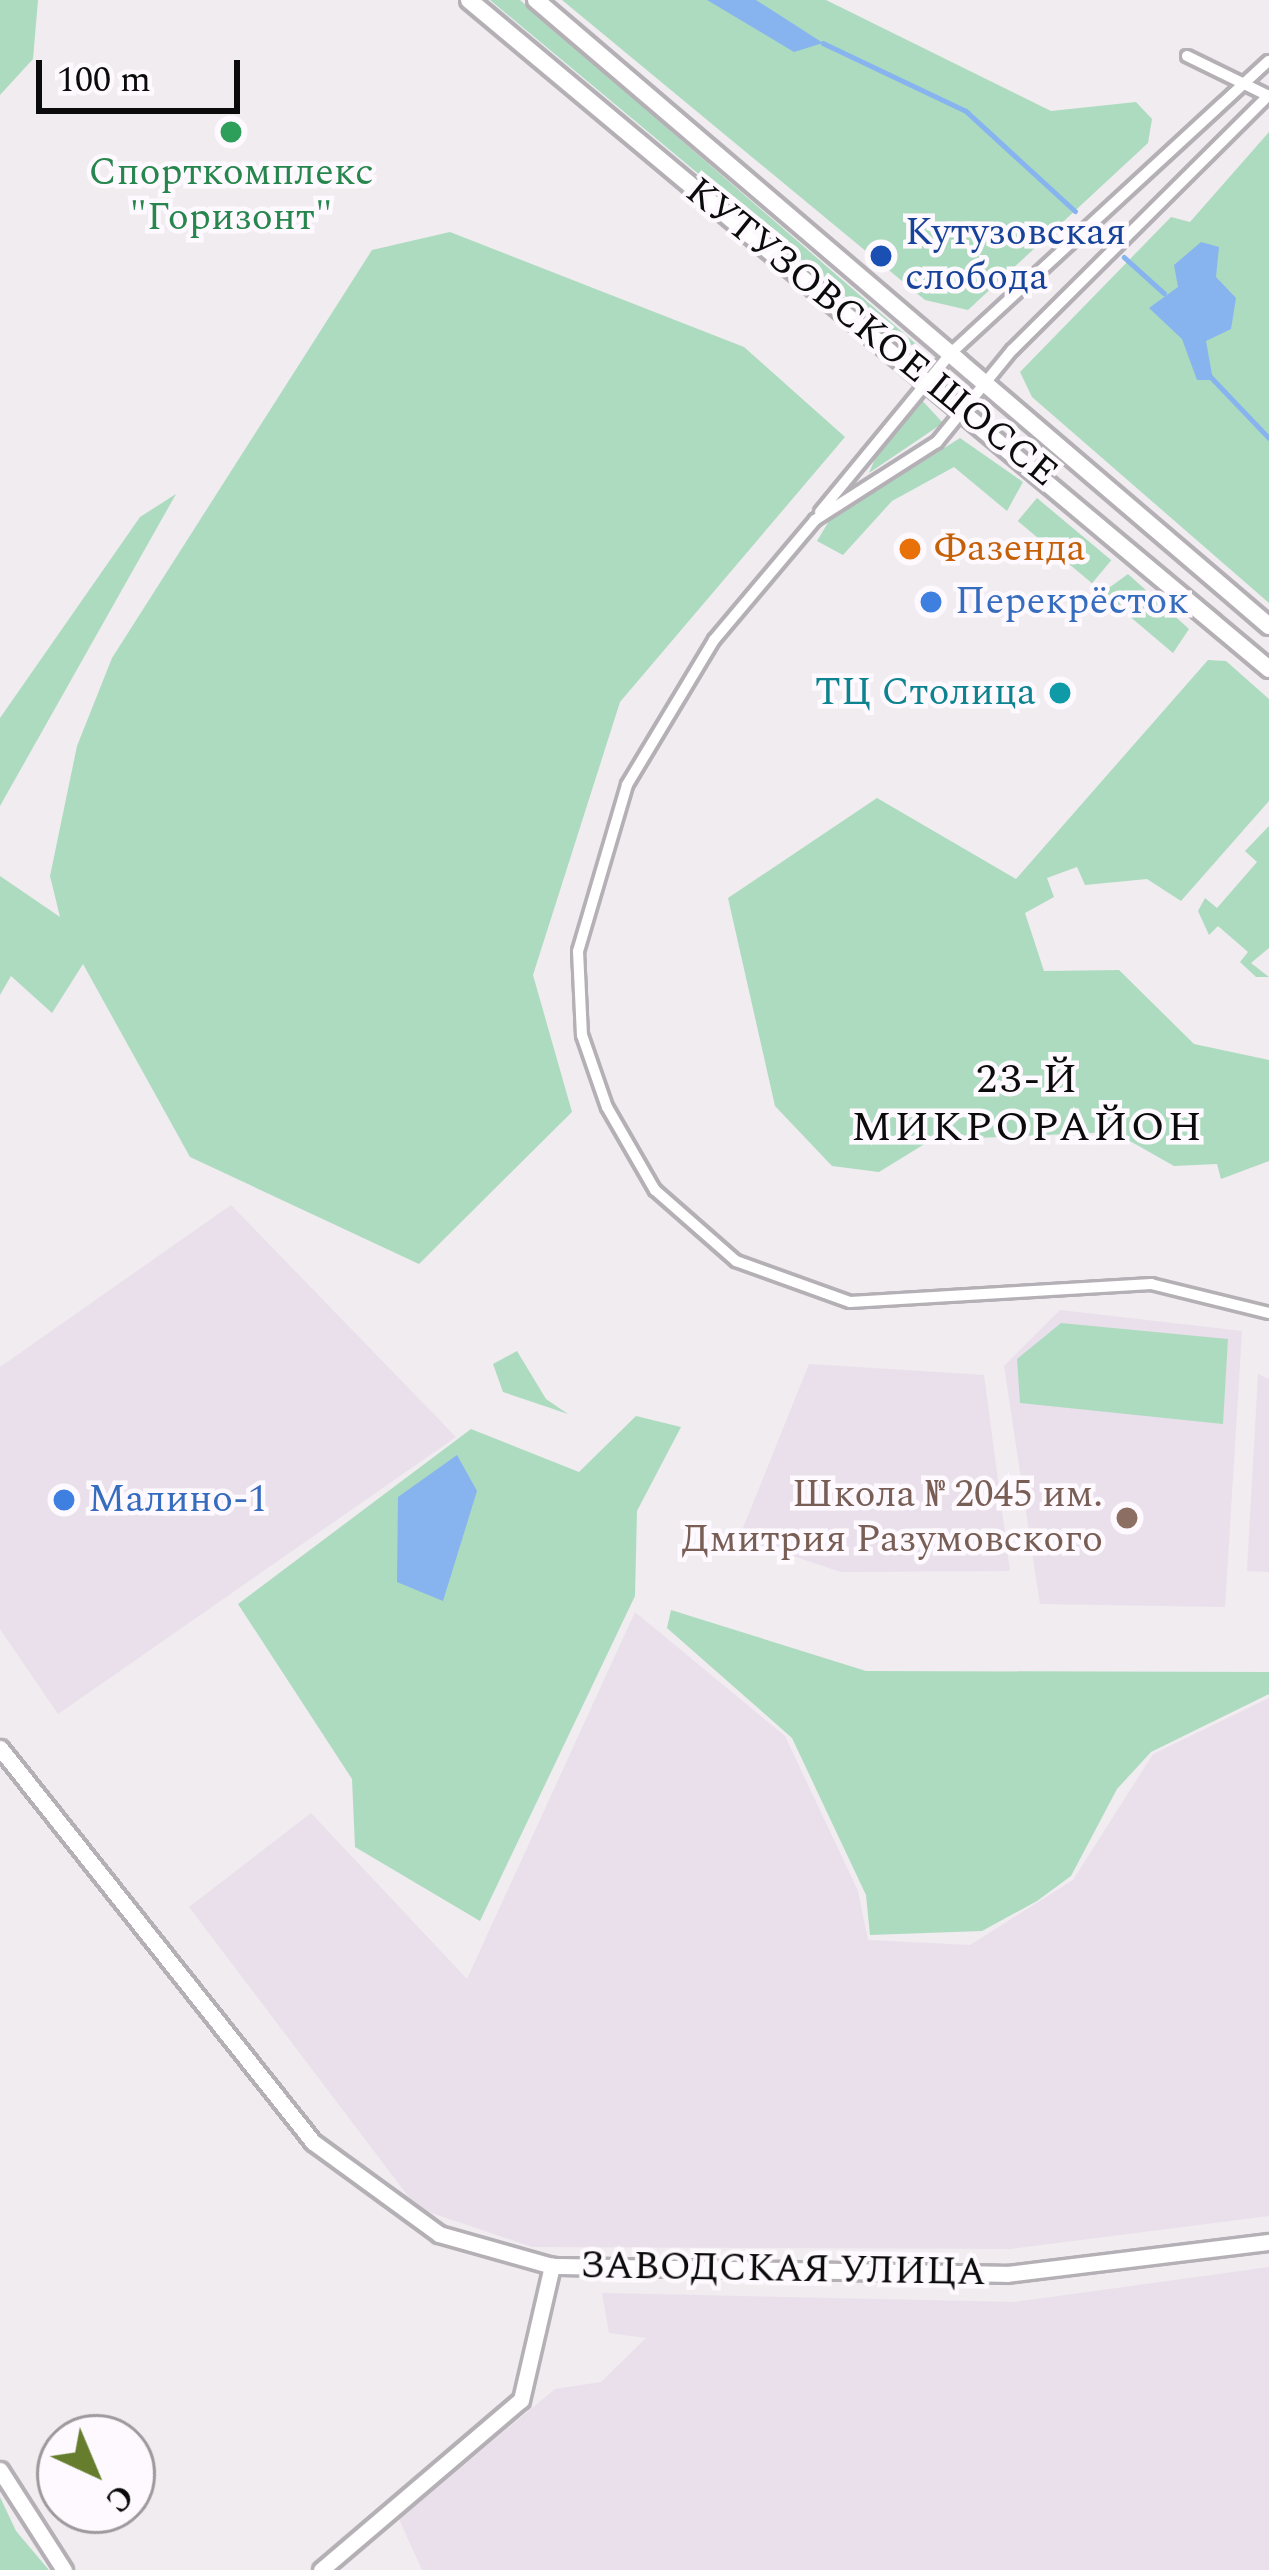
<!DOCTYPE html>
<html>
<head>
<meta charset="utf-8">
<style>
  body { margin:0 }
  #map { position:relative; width:1269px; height:2570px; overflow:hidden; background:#f0ecf0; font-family:Spectral,serif }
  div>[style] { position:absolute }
  .built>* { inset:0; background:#e9e0eb }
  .green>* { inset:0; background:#addbc0; transform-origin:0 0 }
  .water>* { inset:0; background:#87b4ef }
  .stream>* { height:4.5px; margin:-2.25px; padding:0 2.25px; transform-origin:2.25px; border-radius:2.25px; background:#87b4ef }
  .roads { filter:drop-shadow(3px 0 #b4b0b5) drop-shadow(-3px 0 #b4b0b5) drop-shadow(0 3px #b4b0b5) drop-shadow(0 -3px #b4b0b5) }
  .street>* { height:10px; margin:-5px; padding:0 5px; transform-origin:5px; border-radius:5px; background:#fff }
  .secondary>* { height:15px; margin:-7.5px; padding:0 7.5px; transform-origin:7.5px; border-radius:7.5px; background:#fff }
  .primary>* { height:16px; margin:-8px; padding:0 8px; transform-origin:8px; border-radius:8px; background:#fff }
  .dots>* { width:33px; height:33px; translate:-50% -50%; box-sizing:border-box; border:6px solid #fdf9fe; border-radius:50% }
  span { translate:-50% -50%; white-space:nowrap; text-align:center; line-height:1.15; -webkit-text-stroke:9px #fdf9fe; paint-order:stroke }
  .leisure-label { font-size:39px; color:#27864d }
  .transit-label { font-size:39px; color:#164399 }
  .left { translate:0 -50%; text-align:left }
  .street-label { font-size:39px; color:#0c0b0c }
  .food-label { font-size:39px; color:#c56008 }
  .shop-label { font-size:39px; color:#366cbe }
  .culture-label { font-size:39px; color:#0d838f }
  .right { translate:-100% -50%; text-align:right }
  .education-label { font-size:39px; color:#785e54 }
  .neighbourhood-label { font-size:42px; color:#0c0b0c; letter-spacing:3px }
  .north { position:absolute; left:36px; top:2414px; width:120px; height:120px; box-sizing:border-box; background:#fdf9fe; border:3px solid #9d9a9d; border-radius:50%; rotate:136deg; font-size:33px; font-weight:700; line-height:48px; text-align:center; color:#0c0b0c }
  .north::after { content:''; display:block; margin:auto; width:42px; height:54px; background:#667d2e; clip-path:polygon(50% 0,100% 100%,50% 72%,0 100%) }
  .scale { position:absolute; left:36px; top:60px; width:204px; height:54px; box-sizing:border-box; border:6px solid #0c0b0c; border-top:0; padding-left:15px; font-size:36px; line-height:42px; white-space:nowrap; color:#0c0b0c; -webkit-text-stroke:9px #fdf9fe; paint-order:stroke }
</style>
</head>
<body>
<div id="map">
  <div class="built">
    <i style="clip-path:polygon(231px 1205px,456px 1437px,58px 1714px,0 1629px,0 1367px)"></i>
    <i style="clip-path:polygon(1060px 1310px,1242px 1331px,1225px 1607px,1040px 1604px,1004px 1366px)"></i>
    <i style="clip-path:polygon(809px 1364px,984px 1375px,1010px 1571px,841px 1572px,739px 1538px)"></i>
    <i style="clip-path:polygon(1258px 1374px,1269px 1379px,1269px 1572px,1247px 1571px)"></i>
    <i style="clip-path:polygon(635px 1612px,785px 1736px,858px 1891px,868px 1940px,970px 1945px,1073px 1880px,1153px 1754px,1269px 1698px,1269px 2216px,1011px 2249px,532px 2247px,417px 2208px,189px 1907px,311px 1813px,467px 1979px)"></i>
    <i style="clip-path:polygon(1269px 2267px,1269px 2570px,422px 2570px,399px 2519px,555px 2389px,601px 2382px,646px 2338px,609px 2333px,602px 2293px,1015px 2302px)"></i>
  </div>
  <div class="green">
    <i style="clip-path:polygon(0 0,38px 0,33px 59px,0 95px)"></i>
    <i style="clip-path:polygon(490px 0,520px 0,916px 344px,905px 346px)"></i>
    <i style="clip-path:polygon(562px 0,826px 0,1051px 111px,1136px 102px,1152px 119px,1148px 143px,968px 310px,925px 300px)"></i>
    <i style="clip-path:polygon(1269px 132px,1269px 603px,1032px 397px,1020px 372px,1171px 217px,1190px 222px)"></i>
    <i style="clip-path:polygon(450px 232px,744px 347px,845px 437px,620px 702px,533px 975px,572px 1112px,419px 1264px,190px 1157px,83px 964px,52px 1013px,11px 976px,0 995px,0 876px,60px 917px,50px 876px,77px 746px,112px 658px,372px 250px)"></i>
    <i style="clip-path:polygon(918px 396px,943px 423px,869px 473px,883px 440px)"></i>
    <i style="clip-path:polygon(960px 438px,1023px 482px,1007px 511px,954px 467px,892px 501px,843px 555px,817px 541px,829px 521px)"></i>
    <i style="clip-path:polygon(176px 494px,0 806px,0 718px,140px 517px)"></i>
    <i style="left:1037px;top:498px;width:97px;height:30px;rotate:40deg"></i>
    <i style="clip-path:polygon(1128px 574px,1189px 629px,1173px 653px,1102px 593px)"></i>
    <i style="clip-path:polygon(1208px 660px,1226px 661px,1269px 699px,1269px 801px,1181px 901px,1147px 879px,1085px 885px,1077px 867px,1047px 878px,1054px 897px,1025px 913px,1044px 971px,1119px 970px,1194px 1044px,1269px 1060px,1269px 1161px,1221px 1179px,1217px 1164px,1174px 1166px,1114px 1132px,931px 1140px,879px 1172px,832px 1166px,775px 1106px,728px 898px,877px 798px,1016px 879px)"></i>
    <i style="clip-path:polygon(1269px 826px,1269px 948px,1251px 963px,1269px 977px,1256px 977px,1240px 962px,1248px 952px,1218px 926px,1209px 935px,1198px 911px,1205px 898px,1217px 908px,1257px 862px,1245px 851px)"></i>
    <i style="clip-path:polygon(1061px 1323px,1228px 1339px,1223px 1424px,1020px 1403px,1017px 1359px)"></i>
    <i style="clip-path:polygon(517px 1351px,546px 1399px,568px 1414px,503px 1392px,493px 1364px)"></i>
    <i style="clip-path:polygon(636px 1416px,681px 1427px,637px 1511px,635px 1596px,480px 1921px,355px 1847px,352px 1779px,238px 1604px,471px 1429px,579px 1472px)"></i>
    <i style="clip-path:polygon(671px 1610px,866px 1671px,1269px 1672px,1269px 1694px,1151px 1752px,1117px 1789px,1071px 1876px,1037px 1901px,982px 1931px,870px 1935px,866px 1895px,792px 1738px,667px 1628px)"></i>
    <i style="clip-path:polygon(0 2497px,16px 2531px,49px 2570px,0 2570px)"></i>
  </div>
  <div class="water">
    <i style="clip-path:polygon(707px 0,756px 0,823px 43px,794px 52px)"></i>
    <i style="clip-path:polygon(1201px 242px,1219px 247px,1216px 277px,1236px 298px,1231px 329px,1206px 341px,1213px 380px,1197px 380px,1182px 339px,1149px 308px,1178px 287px,1174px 265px)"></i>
    <i style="clip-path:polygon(457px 1455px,477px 1491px,443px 1601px,397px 1582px,398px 1497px)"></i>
  </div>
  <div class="stream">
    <i style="left:823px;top:43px;width:158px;rotate:25.4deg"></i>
    <i style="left:966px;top:111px;width:148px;rotate:42.5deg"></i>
    <i style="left:1124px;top:257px;width:54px;rotate:42deg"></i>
    <i style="left:1211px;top:377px;width:84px;rotate:46.4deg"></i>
  </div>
  <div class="roads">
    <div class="street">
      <i style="left:1187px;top:56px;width:91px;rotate:26deg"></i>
      <i style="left:1269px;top:95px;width:362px;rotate:135.2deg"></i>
      <i style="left:1012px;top:350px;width:119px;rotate:129.2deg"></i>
      <i style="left:937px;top:442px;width:145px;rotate:147.4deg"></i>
      <i style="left:815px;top:520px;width:157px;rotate:130.1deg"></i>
      <i style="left:714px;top:640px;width:169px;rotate:121deg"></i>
      <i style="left:627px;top:785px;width:173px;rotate:106.4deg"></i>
      <i style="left:578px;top:951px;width:84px;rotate:87.3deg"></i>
      <i style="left:582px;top:1035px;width:76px;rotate:70.9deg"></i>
      <i style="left:607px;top:1107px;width:96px;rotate:60deg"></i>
      <i style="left:655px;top:1190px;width:108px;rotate:41.2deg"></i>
      <i style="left:736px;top:1261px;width:121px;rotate:19.8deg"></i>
      <i style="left:850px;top:1302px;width:302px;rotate:-3.4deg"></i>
      <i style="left:1151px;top:1284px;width:122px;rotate:13.8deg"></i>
      <i style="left:820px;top:512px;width:207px;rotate:-50.5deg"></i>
      <i style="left:952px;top:352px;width:430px;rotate:-42.6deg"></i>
    </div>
    <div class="secondary">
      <i style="left:0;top:1748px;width:503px;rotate:51.54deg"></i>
      <i style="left:313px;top:2142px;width:156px;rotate:36.1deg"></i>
      <i style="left:439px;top:2234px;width:117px;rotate:15.8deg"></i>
      <i style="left:0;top:2470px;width:119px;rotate:57.4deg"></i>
      <i style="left:321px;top:2570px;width:262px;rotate:-40.4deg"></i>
      <i style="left:521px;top:2400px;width:138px;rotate:-77deg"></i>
      <i style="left:552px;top:2266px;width:455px;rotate:1deg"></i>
      <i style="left:1007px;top:2274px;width:264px;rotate:-7deg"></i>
    </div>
    <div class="primary">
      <i style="left:469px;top:0;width:1043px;rotate:39.9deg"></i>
      <i style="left:536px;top:0;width:964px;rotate:40.5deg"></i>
    </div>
  </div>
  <div class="dots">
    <i style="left:231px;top:132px;background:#2e9e5b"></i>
    <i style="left:881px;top:256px;background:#1a4fb4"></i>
    <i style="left:910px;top:549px;background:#e8710a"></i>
    <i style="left:931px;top:602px;background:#3f7fe0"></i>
    <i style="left:1060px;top:693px;background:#0f9aa8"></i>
    <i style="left:64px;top:1500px;background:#3f7fe0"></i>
    <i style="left:1127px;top:1518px;background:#8d6e63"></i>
  </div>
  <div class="leisure-label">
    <span style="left:231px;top:196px">Спорткомплекс<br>"Горизонт"</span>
  </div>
  <div class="transit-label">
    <span class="left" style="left:905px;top:256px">Кутузовская<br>слобода</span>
  </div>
  <div class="street-label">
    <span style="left:871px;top:333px;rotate:39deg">КУТУЗОВСКОЕ ШОССЕ</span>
    <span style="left:783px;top:2270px;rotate:1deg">ЗАВОДСКАЯ УЛИЦА</span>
  </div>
  <div class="food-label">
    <span class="left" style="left:934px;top:549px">Фазенда</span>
  </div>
  <div class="shop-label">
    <span class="left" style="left:955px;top:602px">Перекрёсток</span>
    <span class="left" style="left:88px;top:1500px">Малино-1</span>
  </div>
  <div class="culture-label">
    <span class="right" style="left:1036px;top:693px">ТЦ Столица</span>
  </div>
  <div class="education-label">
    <span class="right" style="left:1103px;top:1518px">Школа № 2045 им.<br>Дмитрия Разумовского</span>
  </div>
  <div class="neighbourhood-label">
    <span style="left:1028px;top:1104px">23-Й<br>МИКРОРАЙОН</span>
  </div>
  <div class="north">С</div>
  <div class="scale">100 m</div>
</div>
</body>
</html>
